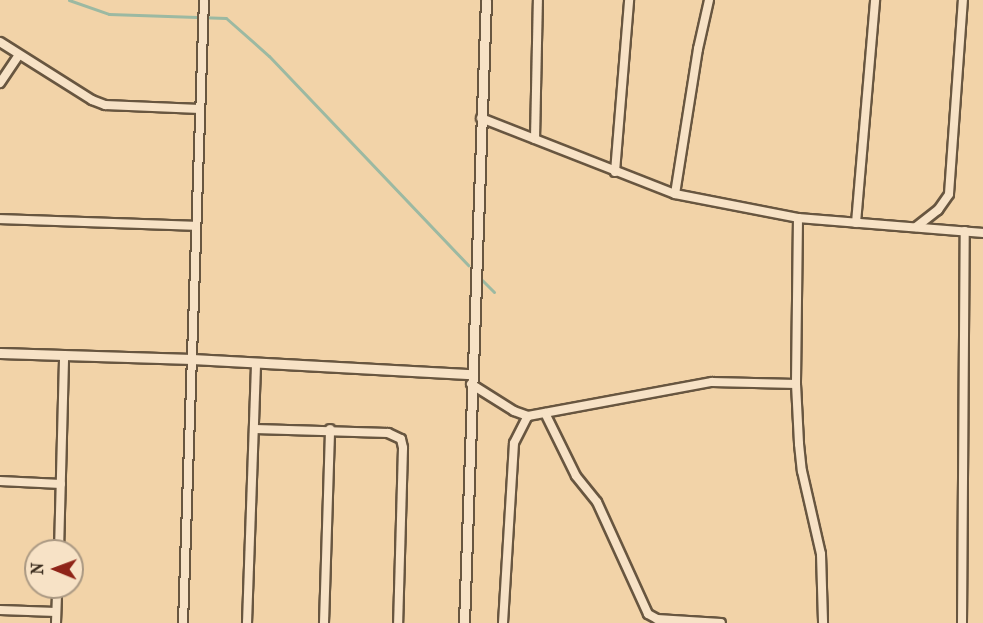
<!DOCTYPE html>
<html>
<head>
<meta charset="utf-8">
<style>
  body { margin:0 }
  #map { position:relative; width:983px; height:623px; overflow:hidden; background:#f2d3a8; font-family:"IM FELL French Canon",serif }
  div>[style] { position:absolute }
  .stream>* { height:3px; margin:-1.5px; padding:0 1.5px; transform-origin:1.5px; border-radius:1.5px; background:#9cb9a2 }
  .roads { filter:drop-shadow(2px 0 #685640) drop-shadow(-2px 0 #685640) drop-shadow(0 2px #685640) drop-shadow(0 -2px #685640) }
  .minor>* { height:8px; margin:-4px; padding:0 4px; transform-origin:4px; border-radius:4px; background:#f7e2c6 }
  .tertiary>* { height:9px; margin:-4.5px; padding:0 4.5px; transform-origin:4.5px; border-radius:4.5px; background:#f7e2c6 }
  span { translate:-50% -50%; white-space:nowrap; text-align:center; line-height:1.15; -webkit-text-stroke:4.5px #f7e2c6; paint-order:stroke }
  .north { position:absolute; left:24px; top:539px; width:60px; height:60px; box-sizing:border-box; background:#f7e2c6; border:2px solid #ab9983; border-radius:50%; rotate:271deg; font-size:16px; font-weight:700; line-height:24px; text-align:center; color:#3a2c1e }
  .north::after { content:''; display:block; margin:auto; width:21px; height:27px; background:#8f2418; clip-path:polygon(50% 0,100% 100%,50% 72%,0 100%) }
</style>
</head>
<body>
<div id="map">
  <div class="stream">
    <i style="left:69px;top:0;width:42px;rotate:19.3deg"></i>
    <i style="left:109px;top:14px;width:117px;rotate:2deg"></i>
    <i style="left:226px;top:18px;width:57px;rotate:41.5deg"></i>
    <i style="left:269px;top:56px;width:289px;rotate:46.4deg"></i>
    <i style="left:482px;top:280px;width:17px;rotate:45deg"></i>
  </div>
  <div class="roads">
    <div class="minor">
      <i style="left:0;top:42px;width:109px;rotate:32.2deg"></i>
      <i style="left:92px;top:100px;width:14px;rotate:21deg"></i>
      <i style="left:105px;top:105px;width:95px;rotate:2.4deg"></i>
      <i style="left:0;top:83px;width:34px;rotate:-56deg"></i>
      <i style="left:481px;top:118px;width:208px;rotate:21.4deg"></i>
      <i style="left:675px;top:194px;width:125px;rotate:11deg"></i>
      <i style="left:798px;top:218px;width:186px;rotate:4.6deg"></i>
      <i style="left:535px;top:139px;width:139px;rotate:-88.8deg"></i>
      <i style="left:615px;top:172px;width:173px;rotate:-85.3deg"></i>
      <i style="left:675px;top:194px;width:147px;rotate:-81deg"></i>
      <i style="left:698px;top:49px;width:50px;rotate:-77.3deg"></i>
      <i style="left:798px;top:218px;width:166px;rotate:90.7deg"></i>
      <i style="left:796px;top:384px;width:60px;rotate:87.1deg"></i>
      <i style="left:799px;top:444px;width:27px;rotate:84deg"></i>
      <i style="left:802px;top:471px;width:85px;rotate:77.1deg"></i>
      <i style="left:821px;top:554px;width:69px;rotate:88.3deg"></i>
      <i style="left:0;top:219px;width:196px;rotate:2deg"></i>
      <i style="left:856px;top:223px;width:224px;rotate:-85.1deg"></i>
      <i style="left:916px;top:227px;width:28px;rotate:-38deg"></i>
      <i style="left:938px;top:210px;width:19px;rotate:-55deg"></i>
      <i style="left:949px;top:194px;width:195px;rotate:-85.9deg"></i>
      <i style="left:471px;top:384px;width:51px;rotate:32.1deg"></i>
      <i style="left:514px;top:411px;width:15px;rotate:20deg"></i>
      <i style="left:528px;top:416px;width:187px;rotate:-10.5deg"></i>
      <i style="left:712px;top:382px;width:84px;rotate:1.4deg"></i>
      <i style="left:545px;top:413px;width:70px;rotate:63.8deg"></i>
      <i style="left:576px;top:476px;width:33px;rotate:51deg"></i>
      <i style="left:597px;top:502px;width:123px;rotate:65.5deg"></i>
      <i style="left:648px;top:614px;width:10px;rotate:29deg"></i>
      <i style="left:657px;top:619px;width:64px;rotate:3.6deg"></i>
      <i style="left:255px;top:429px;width:133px;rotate:1.7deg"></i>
      <i style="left:388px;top:433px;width:14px;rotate:25deg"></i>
      <i style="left:401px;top:439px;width:9px;rotate:77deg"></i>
      <i style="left:403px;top:448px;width:175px;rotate:91.6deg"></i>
      <i style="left:0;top:481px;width:61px;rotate:2.8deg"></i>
      <i style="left:59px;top:551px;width:195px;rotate:-88.5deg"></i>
      <i style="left:0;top:610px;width:56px;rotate:2deg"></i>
      <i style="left:56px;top:623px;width:36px;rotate:-88deg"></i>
      <i style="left:183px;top:623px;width:623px;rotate:-88.07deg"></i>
      <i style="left:247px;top:623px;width:259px;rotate:-88deg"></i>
      <i style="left:324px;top:623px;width:194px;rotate:-88.2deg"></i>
      <i style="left:503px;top:623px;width:180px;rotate:-86.5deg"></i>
      <i style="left:514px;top:443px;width:30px;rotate:-63deg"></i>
      <i style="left:962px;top:623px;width:392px;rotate:-89.6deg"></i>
    </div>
    <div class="tertiary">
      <i style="left:0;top:353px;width:192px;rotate:1.8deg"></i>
      <i style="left:192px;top:359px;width:280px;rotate:3.1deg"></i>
      <i style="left:464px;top:623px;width:623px;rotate:-87.98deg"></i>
    </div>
  </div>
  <div class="north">N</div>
</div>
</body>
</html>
